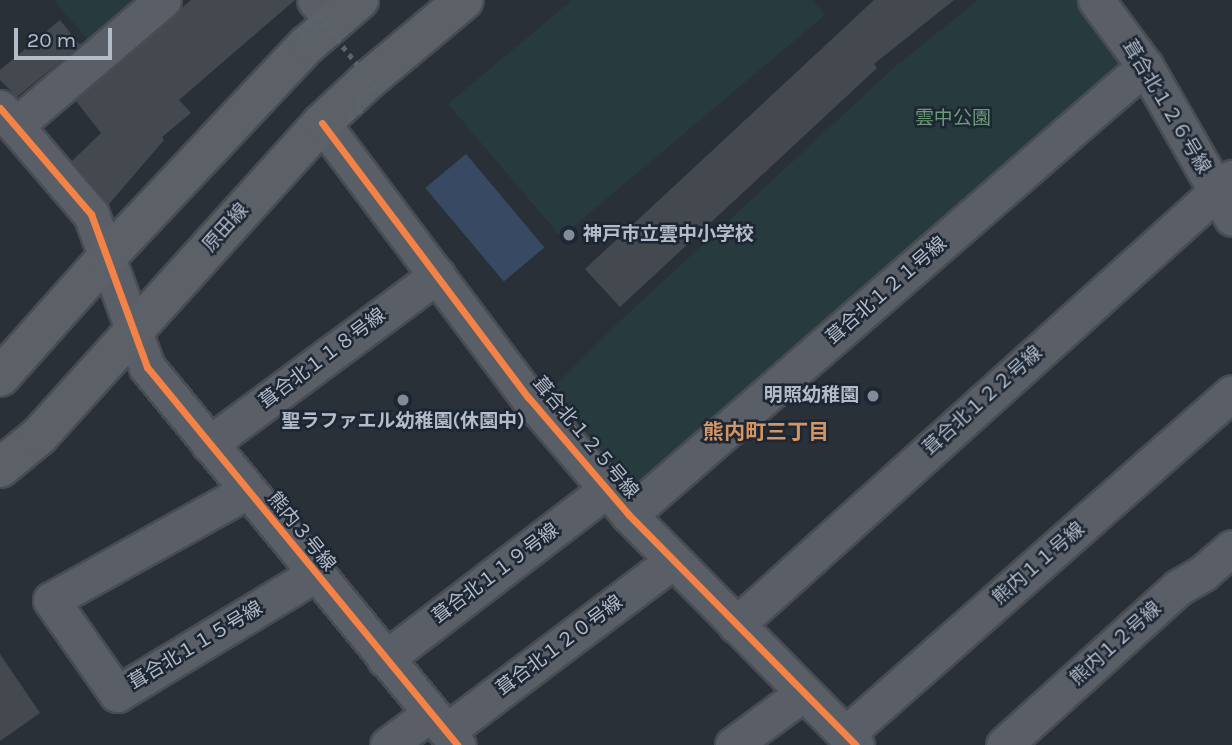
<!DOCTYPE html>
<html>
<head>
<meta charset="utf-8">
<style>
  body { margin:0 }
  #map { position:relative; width:1232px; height:745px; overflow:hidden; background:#2a3038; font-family:Karla,"Noto Sans JP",sans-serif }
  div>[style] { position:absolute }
  .green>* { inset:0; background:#273a3e }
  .water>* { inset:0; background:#384963; transform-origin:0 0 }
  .building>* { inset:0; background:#444950 }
  .roads { filter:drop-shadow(2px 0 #484c53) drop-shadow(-2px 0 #484c53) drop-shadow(0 2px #484c53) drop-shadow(0 -2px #484c53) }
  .minor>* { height:35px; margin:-17.5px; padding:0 17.5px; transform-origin:17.5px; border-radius:17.5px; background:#5a5e66 }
  .major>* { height:38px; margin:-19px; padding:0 19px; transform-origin:19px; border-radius:19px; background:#5c6168 }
  .path-bridge>* { height:4.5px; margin-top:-2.25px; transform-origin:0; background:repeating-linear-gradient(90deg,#5d636a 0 5px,transparent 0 10px) }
  .cycleway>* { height:7px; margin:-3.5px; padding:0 3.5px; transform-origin:3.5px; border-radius:3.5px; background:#f48246 }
  .dots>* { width:19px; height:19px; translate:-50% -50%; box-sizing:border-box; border:4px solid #1d2633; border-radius:50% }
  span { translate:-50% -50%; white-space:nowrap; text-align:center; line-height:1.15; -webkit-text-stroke:5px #1d2633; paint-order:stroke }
  .street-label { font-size:19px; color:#b4bcc9 }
  .park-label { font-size:19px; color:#6b9a76 }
  .poi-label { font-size:19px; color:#b4bcc9; font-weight:700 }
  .left { translate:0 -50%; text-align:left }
  .right { translate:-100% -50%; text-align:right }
  .neighbourhood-label { font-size:21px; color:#d59563; font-weight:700 }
  .scale { position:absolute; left:14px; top:28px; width:98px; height:32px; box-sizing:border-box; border:4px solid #b4bcc9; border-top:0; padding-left:9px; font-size:21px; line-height:24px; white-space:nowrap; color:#b4bcc9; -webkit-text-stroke:5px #1d2633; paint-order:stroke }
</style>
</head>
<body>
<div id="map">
  <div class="green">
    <i style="clip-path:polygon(54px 0,134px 0,87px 39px)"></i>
    <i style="clip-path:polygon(572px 0,812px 0,825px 15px,561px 237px,448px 104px)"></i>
    <i style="clip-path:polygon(978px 0,1081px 0,1131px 65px,631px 502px,543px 398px,618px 323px,898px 64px)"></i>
  </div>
  <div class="water">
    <i style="left:466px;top:154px;width:122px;height:53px;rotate:50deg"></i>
  </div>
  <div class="building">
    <i style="clip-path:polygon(191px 0,295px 0,179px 100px,191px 113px,162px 137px,164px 140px,109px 204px,72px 161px,101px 133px,76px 101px)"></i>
    <i style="clip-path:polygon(874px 0,954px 0,874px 64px,877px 68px,620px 307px,585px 269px)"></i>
    <i style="clip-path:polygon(60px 20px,80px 45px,17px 97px,0 80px,0 70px)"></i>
    <i style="clip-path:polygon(0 654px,40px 713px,0 741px)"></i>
  </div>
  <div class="roads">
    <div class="minor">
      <i style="left:315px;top:0;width:28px;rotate:49deg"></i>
      <i style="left:1096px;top:0;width:82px;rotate:53.4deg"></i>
      <i style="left:1145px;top:66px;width:175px;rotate:60.2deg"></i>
      <i style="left:0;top:108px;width:140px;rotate:49.4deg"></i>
      <i style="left:91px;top:214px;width:163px;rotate:69.9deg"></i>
      <i style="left:147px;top:367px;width:489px;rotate:50.6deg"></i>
      <i style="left:322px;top:123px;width:343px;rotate:53.1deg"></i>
      <i style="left:528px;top:397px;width:155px;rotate:49.4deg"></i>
      <i style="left:629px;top:515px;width:323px;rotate:45.4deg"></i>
      <i style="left:16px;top:125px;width:193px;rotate:-40.4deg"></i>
      <i style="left:209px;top:444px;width:284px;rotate:-36.5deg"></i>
      <i style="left:247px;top:491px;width:224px;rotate:150.9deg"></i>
      <i style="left:51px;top:600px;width:115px;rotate:54.9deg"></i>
      <i style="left:117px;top:694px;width:232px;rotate:-31.2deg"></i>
      <i style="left:629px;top:515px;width:684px;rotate:-41.03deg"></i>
      <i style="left:736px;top:625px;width:668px;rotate:-42.03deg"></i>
      <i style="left:385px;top:659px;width:280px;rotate:-37.4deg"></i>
      <i style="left:447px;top:731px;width:283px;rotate:-37deg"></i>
      <i style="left:845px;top:735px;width:516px;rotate:-41.47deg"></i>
      <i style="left:388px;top:745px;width:52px;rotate:-36.4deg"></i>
      <i style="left:733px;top:745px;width:86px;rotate:-36.5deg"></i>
      <i style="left:1004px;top:745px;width:236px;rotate:-42.1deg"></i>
      <i style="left:1179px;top:587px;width:28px;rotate:-30deg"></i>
      <i style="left:1203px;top:573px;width:38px;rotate:-41deg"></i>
    </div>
    <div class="major">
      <i style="left:0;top:377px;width:159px;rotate:-48.3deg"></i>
      <i style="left:106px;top:258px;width:293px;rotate:-46.7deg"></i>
      <i style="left:307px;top:45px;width:69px;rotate:-40.9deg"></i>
      <i style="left:0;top:468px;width:50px;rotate:-39.4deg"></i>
      <i style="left:39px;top:436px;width:422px;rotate:-47.9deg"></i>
      <i style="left:322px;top:123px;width:62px;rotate:-43deg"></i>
      <i style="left:367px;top:81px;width:126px;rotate:-39.9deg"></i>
    </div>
  </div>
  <div class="path-bridge">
    <i style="left:319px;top:27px;width:19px;rotate:141deg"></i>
    <i style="left:304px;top:39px;width:8px;rotate:-135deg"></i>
    <i style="left:298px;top:33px;width:27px;rotate:-42deg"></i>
    <i style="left:318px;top:15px;width:93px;rotate:51.5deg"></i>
    <i style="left:376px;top:88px;width:24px;rotate:142deg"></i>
    <i style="left:357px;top:103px;width:9px;rotate:54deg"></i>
    <i style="left:362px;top:110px;width:15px;rotate:143deg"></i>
  </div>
  <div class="cycleway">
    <i style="left:0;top:108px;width:140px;rotate:49.4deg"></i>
    <i style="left:91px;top:214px;width:163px;rotate:69.9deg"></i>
    <i style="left:147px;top:367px;width:489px;rotate:50.6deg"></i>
    <i style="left:322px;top:123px;width:343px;rotate:53.1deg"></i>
    <i style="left:528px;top:397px;width:155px;rotate:49.4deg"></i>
    <i style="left:629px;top:515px;width:323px;rotate:45.4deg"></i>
  </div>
  <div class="dots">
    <i style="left:569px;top:235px;background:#848b96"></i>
    <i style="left:873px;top:396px;background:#848b96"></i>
    <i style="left:403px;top:400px;background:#848b96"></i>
  </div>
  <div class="street-label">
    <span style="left:1166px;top:107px;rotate:59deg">葺合北１２６号線</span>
    <span style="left:226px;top:228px;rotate:-48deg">原田線</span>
    <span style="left:887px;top:291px;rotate:-41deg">葺合北１２１号線</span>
    <span style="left:323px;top:359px;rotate:-37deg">葺合北１１８号線</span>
    <span style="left:983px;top:401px;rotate:-42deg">葺合北１２２号線</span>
    <span style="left:585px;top:438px;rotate:50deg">葺合北１２５号線</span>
    <span style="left:301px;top:532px;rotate:51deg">熊内３号線</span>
    <span style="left:1039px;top:564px;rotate:-41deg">熊内１１号線</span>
    <span style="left:496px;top:574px;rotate:-37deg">葺合北１１９号線</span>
    <span style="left:1116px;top:644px;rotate:-42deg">熊内１２号線</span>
    <span style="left:196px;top:646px;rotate:-31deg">葺合北１１５号線</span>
    <span style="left:560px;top:646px;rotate:-37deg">葺合北１２０号線</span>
  </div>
  <div class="park-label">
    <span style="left:953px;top:119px">雲中公園</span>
  </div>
  <div class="poi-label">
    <span class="left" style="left:583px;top:235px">神戸市立雲中小学校</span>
    <span class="right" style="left:859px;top:396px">明照幼稚園</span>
    <span style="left:403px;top:422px">聖ラファエル幼稚園(休園中)</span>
  </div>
  <div class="neighbourhood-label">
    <span style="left:766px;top:432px">熊内町三丁目</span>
  </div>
  <div class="scale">20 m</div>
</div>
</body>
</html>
